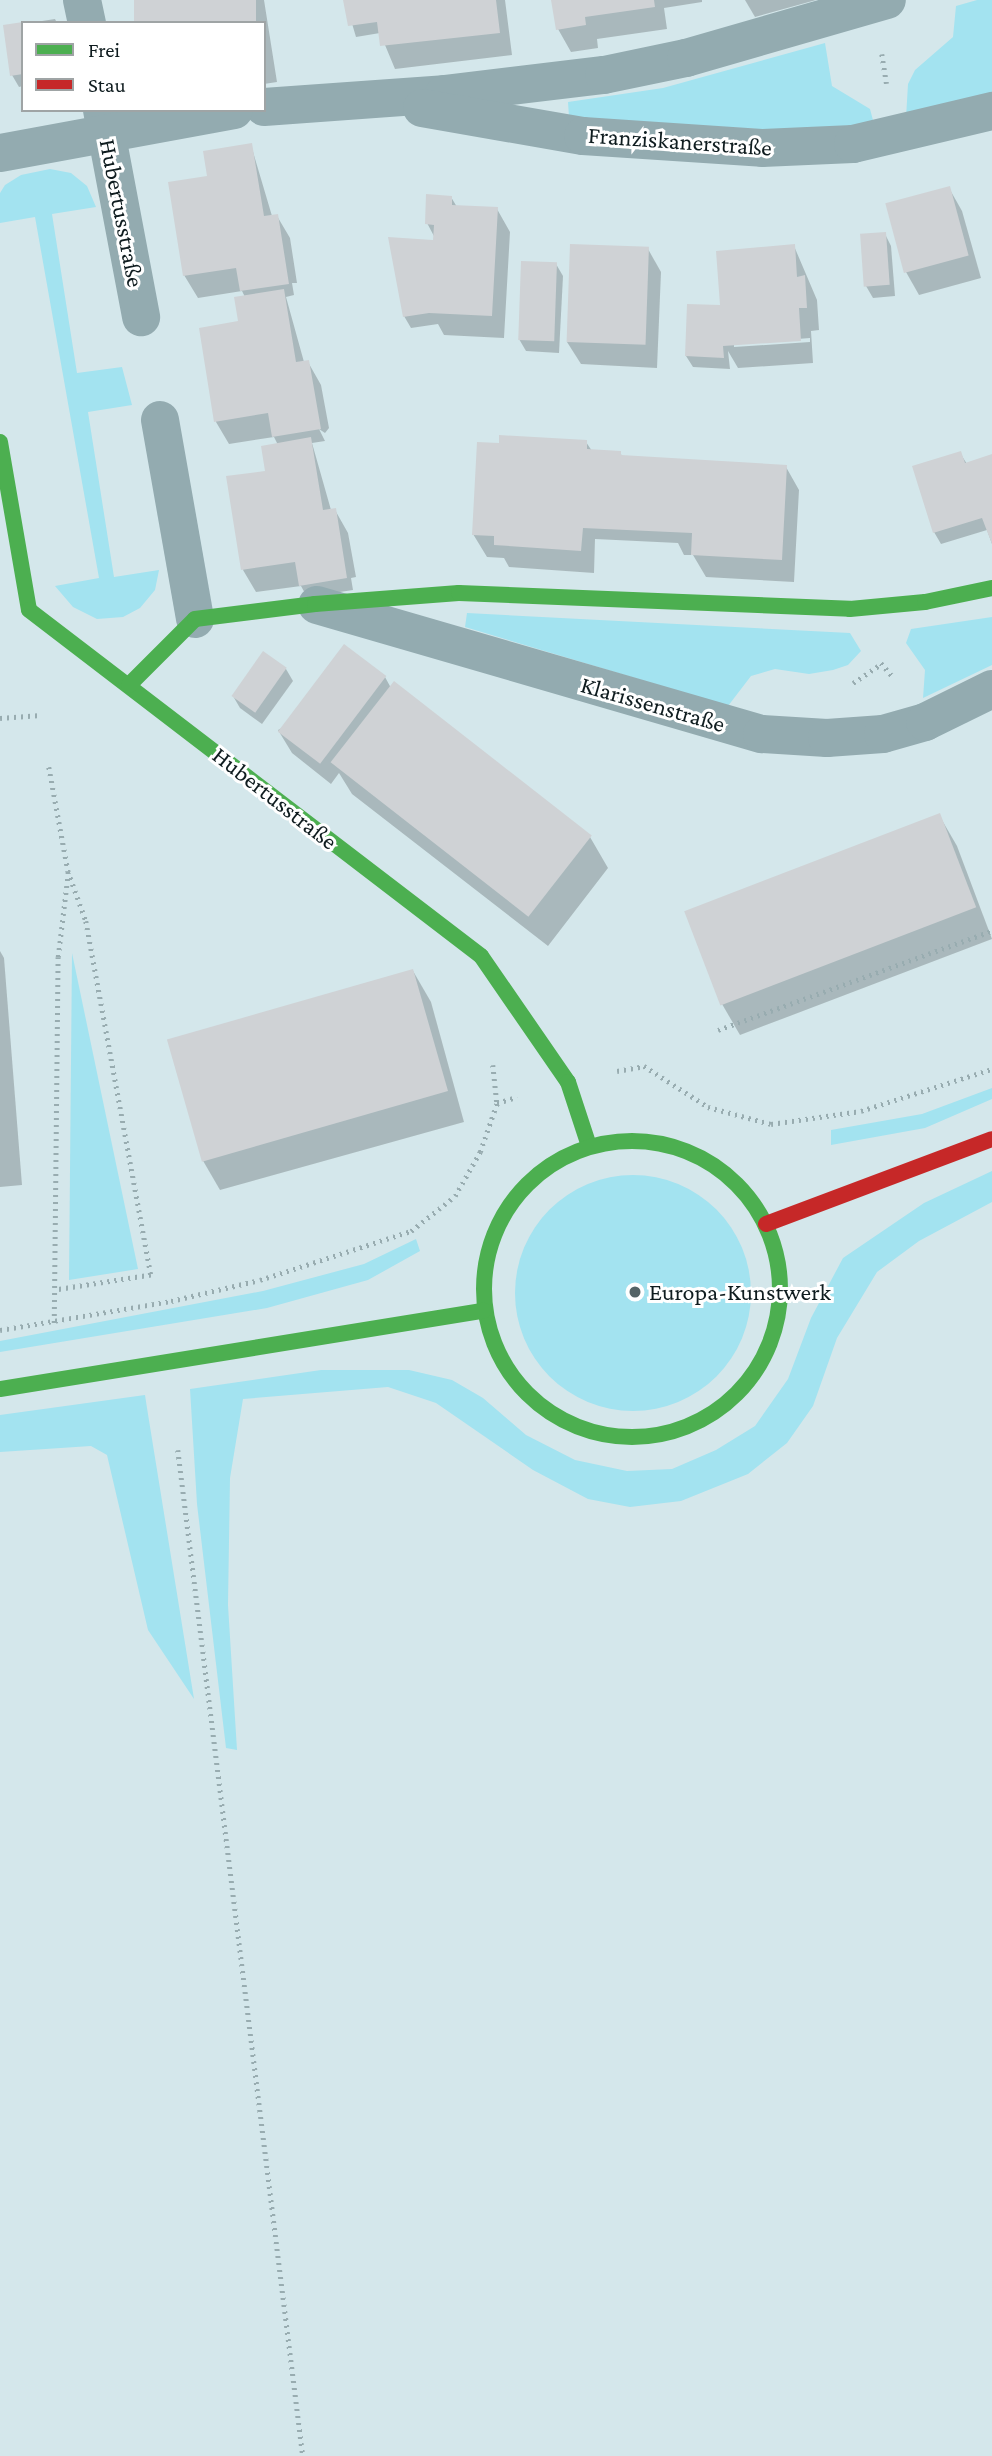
<!DOCTYPE html>
<html>
<head>
<meta charset="utf-8">
<style>
  body { margin:0 }
  #map { position:relative; width:992px; height:2456px; overflow:hidden; background:#d4e7eb; font-family:"Crimson Pro",serif }
  div>[style] { position:absolute }
  .green>* { inset:0; background:#a3e3f0 }
  .round { border-radius:50% }
  .shadow>* { inset:0; background:#0003 }
  .building>* { inset:0; background:#cfd2d5; transform-origin:0 0 }
  .path>* { height:4.5px; margin-top:-2.25px; transform-origin:0; background:repeating-linear-gradient(90deg,#98acb0 0 2px,transparent 0 7px) }
  .street>* { height:38px; margin:-19px; padding:0 19px; transform-origin:19px; border-radius:19px; background:#93abb0 }
  .fast>* { height:16px; margin:-8px; padding:0 8px; transform-origin:8px; border-radius:8px; background:#4caf50 }
  .fast>.ring { margin:-8px; padding:0; box-sizing:content-box; background:none; border:16px solid #4caf50; border-radius:50% }
  .jam>* { height:16px; margin:-8px; padding:0 8px; transform-origin:8px; border-radius:8px; background:#c62828 }
  .dots>* { width:19px; height:19px; translate:-50% -50%; box-sizing:border-box; border:4px solid #fff; border-radius:50% }
  span { translate:-50% -50%; white-space:nowrap; text-align:center; line-height:1.15; -webkit-text-stroke:6px #fff; paint-order:stroke }
  .street-label { font-size:24px; color:#0f1c1f }
  .poi-label { font-size:24px; color:#0f1c1f }
  .left { translate:0 -50%; text-align:left }
  .legend { position:absolute; left:21px; top:21px; width:245px; height:91px; box-sizing:border-box; background:#fff; border:2px solid #9fa4a5; margin:0; padding:9px 12px; list-style:none; font-size:21px; color:#0f1c1f }
  .legend li { display:flex; align-items:center; gap:14px; height:35px }
  .legend b { width:35px; border:2px solid #9fa4a5 }
</style>
</head>
<body>
<div id="map">
  <div class="green">
    <i style="clip-path:polygon(977px 0,992px 0,992px 95px,906px 118px,908px 84px,915px 70px,953px 37px,956px 6px)"></i>
    <i style="clip-path:polygon(825px 43px,832px 86px,870px 109px,874px 124px,788px 131px,569px 117px,568px 102px,663px 88px)"></i>
    <i style="clip-path:polygon(50px 169px,71px 173px,87px 186px,96px 207px,52px 214px,77px 373px,122px 367px,132px 405px,88px 412px,114px 577px,159px 570px,155px 590px,140px 608px,123px 617px,97px 619px,73px 607px,55px 586px,99px 578px,35px 217px,0 223px,0 193px,5px 185px,21px 175px)"></i>
    <i style="clip-path:polygon(467px 613px,850px 633px,861px 651px,848px 665px,833px 670px,809px 674px,775px 669px,751px 676px,728px 706px,465px 627px)"></i>
    <i style="clip-path:polygon(992px 617px,992px 665px,923px 698px,925px 670px,906px 643px,911px 629px)"></i>
    <i style="clip-path:polygon(72px 953px,138px 1269px,69px 1280px)"></i>
    <i style="clip-path:polygon(992px 1088px,992px 1099px,925px 1128px,831px 1145px,831px 1130px,922px 1114px)"></i>
    <i style="clip-path:polygon(992px 1171px,992px 1202px,919px 1241px,877px 1272px,837px 1338px,813px 1406px,787px 1443px,748px 1474px,681px 1501px,630px 1507px,588px 1499px,533px 1470px,436px 1403px,388px 1387px,243px 1399px,230px 1478px,228px 1605px,237px 1750px,226px 1748px,197px 1504px,190px 1389px,321px 1370px,409px 1370px,452px 1380px,483px 1398px,526px 1435px,575px 1460px,627px 1471px,672px 1469px,716px 1450px,755px 1426px,788px 1379px,811px 1318px,843px 1258px,924px 1203px)"></i>
    <i class="round" style="left:515px;top:1175px;width:236px;height:236px"></i>
    <i style="clip-path:polygon(416px 1239px,420px 1251px,368px 1280px,267px 1308px,0 1352px,0 1341px,263px 1291px,364px 1264px)"></i>
    <i style="clip-path:polygon(145px 1395px,147px 1408px,194px 1699px,148px 1630px,107px 1455px,91px 1446px,0 1452px,0 1415px)"></i>
  </div>
  <div class="shadow">
    <i style="clip-path:polygon(136px 0,264px 0,277px 82px,264px 84px,264px 23px,139px 23px)"></i>
    <i style="clip-path:polygon(345px 0,505px 0,512px 55px,395px 69px,380px 33px,356px 37px)"></i>
    <i style="clip-path:polygon(553px 0,702px 0,702px 2px,664px 8px,667px 29px,597px 39px,598px 48px,571px 52px,558px 29px)"></i>
    <i style="clip-path:polygon(745px 0,816px 0,755px 17px)"></i>
    <i style="clip-path:polygon(55px 19px,57px 23px,29px 23px)"></i>
    <i style="clip-path:polygon(23px 24px,23px 86px,19px 87px,12px 75px)"></i>
    <i style="clip-path:polygon(251px 145px,272px 216px,277px 216px,290px 238px,297px 283px,292px 283px,294px 295px,286px 297px,304px 362px,308px 362px,321px 385px,329px 428px,325px 433px,319px 429px,325px 441px,312px 443px,331px 510px,335px 510px,348px 533px,356px 577px,351px 578px,353px 590px,307px 597px,301px 586px,256px 592px,243px 570px,278px 445px,274px 437px,229px 444px,216px 422px,201px 330px,241px 323px,245px 297px,242px 291px,198px 298px,184px 275px,209px 178px)"></i>
    <i style="clip-path:polygon(949px 188px,962px 211px,981px 278px,919px 295px,906px 272px)"></i>
    <i style="clip-path:polygon(451px 197px,457px 207px,497px 209px,510px 232px,504px 338px,444px 335px,438px 324px,411px 328px,404px 316px,435px 238px,427px 223px)"></i>
    <i style="clip-path:polygon(885px 234px,891px 246px,895px 296px,873px 298px,866px 286px)"></i>
    <i style="clip-path:polygon(evenodd,794px 246px,817px 300px,819px 330px,811px 331px,813px 363px,738px 368px,728px 351px,730px 369px,693px 367px,686px 356px,719px 307px,794px 246px,810px 338px,810px 342px,734px 347px,734px 344px,810px 338px)"></i>
    <i style="clip-path:polygon(648px 249px,661px 272px,657px 368px,581px 364px,567px 342px)"></i>
    <i style="clip-path:polygon(556px 264px,563px 276px,559px 353px,526px 351px,519px 339px)"></i>
    <i style="clip-path:polygon(586px 442px,592px 451px,620px 453px,623px 457px,786px 467px,799px 490px,794px 582px,706px 577px,693px 555px,684px 555px,678px 543px,595px 539px,594px 573px,509px 567px,504px 558px,487px 557px,473px 534px)"></i>
    <i style="clip-path:polygon(960px 453px,967px 464px,992px 456px,992px 544px,987px 530px,941px 544px,934px 532px)"></i>
    <i style="clip-path:polygon(263px 653px,286px 669px,293px 681px,262px 724px,240px 708px,233px 696px)"></i>
    <i style="clip-path:polygon(385px 677px,391px 688px,590px 837px,608px 868px,548px 946px,352px 794px,339px 773px,331px 784px,292px 753px,278px 730px)"></i>
    <i style="clip-path:polygon(939px 815px,957px 846px,992px 939px,740px 1035px,722px 1004px,687px 912px)"></i>
    <i style="clip-path:polygon(0 951px,4px 958px,22px 1185px,0 1187px)"></i>
    <i style="clip-path:polygon(413px 971px,431px 1002px,464px 1122px,220px 1190px,202px 1159px)"></i>
  </div>
  <div class="building">
    <i style="left:134px;top:0;width:122px;height:23px"></i>
    <i style="clip-path:polygon(343px 0,496px 0,500px 33px,380px 46px,377px 22px,348px 26px)"></i>
    <i style="clip-path:polygon(551px 0,654px 0,655px 7px,585px 17px,586px 25px,556px 30px)"></i>
    <i style="clip-path:polygon(23px 22px,23px 74px,10px 76px,3px 25px)"></i>
    <i style="clip-path:polygon(252px 143px,264px 216px,278px 214px,289px 284px,240px 291px,236px 268px,183px 276px,168px 182px,207px 176px,203px 151px)"></i>
    <i style="left:950px;top:186px;width:72px;height:67px;rotate:75deg"></i>
    <i style="clip-path:polygon(426px 194px,452px 196px,452px 205px,498px 207px,492px 316px,429px 313px,403px 317px,388px 237px,433px 240px,434px 225px,425px 224px)"></i>
    <i style="left:886px;top:232px;width:53px;height:26px;rotate:86deg"></i>
    <i style="left:570px;top:244px;width:79px;height:98px;rotate:2deg"></i>
    <i style="clip-path:polygon(795px 244px,797px 277px,805px 275px,807px 308px,799px 308px,801px 341px,723px 346px,724px 358px,685px 356px,687px 304px,720px 305px,716px 251px)"></i>
    <i style="left:521px;top:261px;width:36px;height:79px;rotate:2deg"></i>
    <i style="clip-path:polygon(284px 289px,296px 362px,309px 360px,321px 429px,272px 437px,268px 413px,214px 422px,199px 328px,238px 321px,234px 297px)"></i>
    <i style="clip-path:polygon(499px 435px,587px 440px,587px 449px,621px 451px,621px 455px,787px 465px,782px 560px,691px 555px,692px 533px,583px 528px,581px 551px,494px 545px,494px 536px,472px 535px,477px 442px,499px 443px)"></i>
    <i style="clip-path:polygon(311px 437px,323px 510px,336px 508px,347px 578px,299px 586px,295px 562px,241px 570px,226px 476px,265px 471px,261px 446px)"></i>
    <i style="clip-path:polygon(961px 451px,965px 463px,992px 454px,992px 544px,982px 518px,933px 533px,912px 466px)"></i>
    <i style="left:344px;top:644px;width:53px;height:110px;rotate:37deg"></i>
    <i style="left:263px;top:651px;width:29px;height:55px;rotate:35deg"></i>
    <i style="left:394px;top:681px;width:251px;height:103px;rotate:38deg"></i>
    <i style="left:940px;top:813px;width:101px;height:274px;rotate:69deg"></i>
    <i style="left:413px;top:969px;width:127px;height:256px;rotate:74deg"></i>
  </div>
  <div class="path">
    <i style="left:882px;top:54px;width:30px;rotate:81deg"></i>
    <i style="left:881px;top:663px;width:20px;rotate:49deg"></i>
    <i style="left:853px;top:683px;width:34px;rotate:-34deg"></i>
    <i style="left:0;top:718px;width:41px;rotate:-4.2deg"></i>
    <i style="left:49px;top:767px;width:106px;rotate:79.6deg"></i>
    <i style="left:68px;top:871px;width:53px;rotate:70.2deg"></i>
    <i style="left:86px;top:921px;width:360px;rotate:79.6deg"></i>
    <i style="left:151px;top:1275px;width:97px;rotate:171.1deg"></i>
    <i style="left:718px;top:1030px;width:291px;rotate:-19.9deg"></i>
    <i style="left:493px;top:1065px;width:38px;rotate:84deg"></i>
    <i style="left:617px;top:1071px;width:27px;rotate:-10deg"></i>
    <i style="left:644px;top:1066px;width:76px;rotate:32.6deg"></i>
    <i style="left:708px;top:1107px;width:65px;rotate:15.1deg"></i>
    <i style="left:771px;top:1124px;width:91px;rotate:-8.2deg"></i>
    <i style="left:861px;top:1111px;width:138px;rotate:-17.8deg"></i>
    <i style="left:54px;top:1323px;width:366px;rotate:-89.4deg"></i>
    <i style="left:58px;top:957px;width:85px;rotate:-83.2deg"></i>
    <i style="left:0;top:1330px;width:173px;rotate:-9.6deg"></i>
    <i style="left:171px;top:1301px;width:91px;rotate:-13.3deg"></i>
    <i style="left:260px;top:1280px;width:159px;rotate:-18deg"></i>
    <i style="left:411px;top:1231px;width:56px;rotate:-38.5deg"></i>
    <i style="left:455px;top:1196px;width:51px;rotate:-60.4deg"></i>
    <i style="left:480px;top:1152px;width:52px;rotate:-70.9deg"></i>
    <i style="left:497px;top:1103px;width:21px;rotate:-17deg"></i>
    <i style="left:178px;top:1450px;width:1014px;rotate:82.92deg"></i>
  </div>
  <div class="street">
    <i style="left:82px;top:0;width:24px;rotate:78deg"></i>
    <i style="left:264px;top:107px;width:180px;rotate:-4.1deg"></i>
    <i style="left:444px;top:94px;width:161px;rotate:-6.8deg"></i>
    <i style="left:604px;top:75px;width:84px;rotate:-11.7deg"></i>
    <i style="left:686px;top:58px;width:209px;rotate:-16.1deg"></i>
    <i style="left:422px;top:108px;width:163px;rotate:9.9deg"></i>
    <i style="left:583px;top:136px;width:179px;rotate:3.8deg"></i>
    <i style="left:762px;top:148px;width:91px;rotate:-2.5deg"></i>
    <i style="left:853px;top:144px;width:143px;rotate:-13.4deg"></i>
    <i style="left:102px;top:110px;width:211px;rotate:79.3deg"></i>
    <i style="left:0;top:153px;width:238px;rotate:-10.4deg"></i>
    <i style="left:160px;top:420px;width:202px;rotate:80deg"></i>
    <i style="left:317px;top:605px;width:463px;rotate:16.2deg"></i>
    <i style="left:762px;top:734px;width:65px;rotate:3.5deg"></i>
    <i style="left:827px;top:738px;width:56px;rotate:-4.1deg"></i>
    <i style="left:883px;top:734px;width:44px;rotate:-15.9deg"></i>
    <i style="left:925px;top:722px;width:75px;rotate:-26.2deg"></i>
  </div>
  <div class="fast">
    <i style="left:0;top:442px;width:170px;rotate:80.2deg"></i>
    <i style="left:29px;top:610px;width:569px;rotate:37.43deg"></i>
    <i style="left:481px;top:956px;width:153px;rotate:55.4deg"></i>
    <i style="left:568px;top:1082px;width:67px;rotate:71.8deg"></i>
    <i style="left:129px;top:685px;width:93px;rotate:-45deg"></i>
    <i style="left:195px;top:619px;width:121px;rotate:-7.1deg"></i>
    <i style="left:315px;top:604px;width:144px;rotate:-4.4deg"></i>
    <i style="left:459px;top:593px;width:391px;rotate:2.3deg"></i>
    <i style="left:850px;top:609px;width:75px;rotate:-5.3deg"></i>
    <i style="left:925px;top:602px;width:68px;rotate:-11.8deg"></i>
    <i class="ring" style="left:484px;top:1141px;width:280px;height:280px"></i>
    <i style="left:0;top:1389px;width:490px;rotate:-9.2deg"></i>
  </div>
  <div class="jam">
    <i style="left:766px;top:1224px;width:241px;rotate:-20.6deg"></i>
  </div>
  <div class="dots">
    <i style="left:635px;top:1292px;background:#546366"></i>
  </div>
  <div class="street-label">
    <span style="left:680px;top:141px;rotate:4deg">Franziskanerstraße</span>
    <span style="left:122px;top:213px;rotate:79deg">Hubertusstraße</span>
    <span style="left:653px;top:704px;rotate:16deg">Klarissenstraße</span>
    <span style="left:275px;top:798px;rotate:38deg">Hubertusstraße</span>
  </div>
  <div class="poi-label">
    <span class="left" style="left:649px;top:1292px">Europa-Kunstwerk</span>
  </div>
  <ul class="legend">
  <li><b style="height:9px;background:#4caf50"></b>Frei</li>
  <li><b style="height:9px;background:#c62828"></b>Stau</li>
  </ul>
</div>
</body>
</html>
